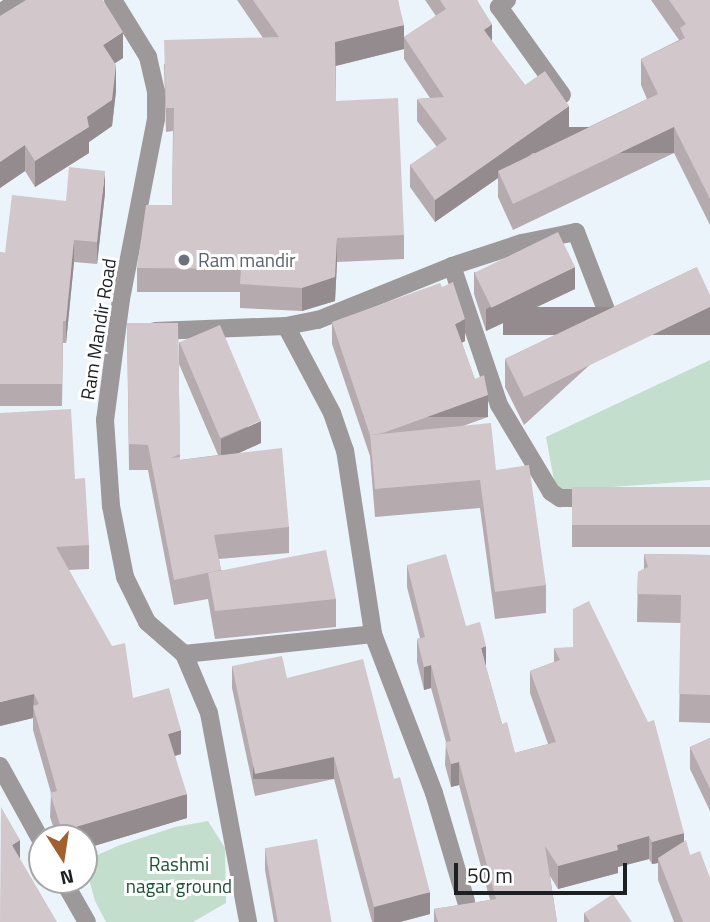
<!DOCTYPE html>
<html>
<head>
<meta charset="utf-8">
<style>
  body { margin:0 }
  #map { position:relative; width:710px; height:922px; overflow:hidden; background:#ebf4fb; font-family:"Titillium Web",sans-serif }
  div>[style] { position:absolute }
  .green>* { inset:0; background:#c3decd }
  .pedestrian>* { height:18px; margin:-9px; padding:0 9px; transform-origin:9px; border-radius:9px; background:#9d9899 }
  .minor>* { height:18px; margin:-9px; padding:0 9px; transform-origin:9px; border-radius:9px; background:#9d9899 }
  .wall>* { inset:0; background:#b5abaf; transform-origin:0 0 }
  .shaded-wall>* { inset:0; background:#938b8e; transform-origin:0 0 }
  .building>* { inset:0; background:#d2c7cb; transform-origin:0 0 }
  .dots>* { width:19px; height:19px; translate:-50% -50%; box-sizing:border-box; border:4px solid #fff; border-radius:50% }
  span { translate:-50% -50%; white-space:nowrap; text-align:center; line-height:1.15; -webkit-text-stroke:6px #fff; paint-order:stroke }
  .worship-label { font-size:19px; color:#5b616d }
  .left { translate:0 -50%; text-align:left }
  .street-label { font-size:19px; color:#1d2022 }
  .park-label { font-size:19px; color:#195235 }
  .north { position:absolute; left:28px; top:824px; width:70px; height:70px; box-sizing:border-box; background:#fff; border:2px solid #a5a6a7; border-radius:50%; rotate:168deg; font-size:19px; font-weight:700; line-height:28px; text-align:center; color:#1d2022 }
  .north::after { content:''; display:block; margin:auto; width:24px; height:32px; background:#a3602f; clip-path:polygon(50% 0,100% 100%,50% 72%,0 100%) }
  .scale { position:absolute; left:454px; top:863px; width:173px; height:32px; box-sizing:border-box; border:4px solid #1d2022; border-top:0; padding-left:9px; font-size:21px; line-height:24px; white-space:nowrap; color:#1d2022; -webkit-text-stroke:5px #fff; paint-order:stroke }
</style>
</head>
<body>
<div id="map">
  <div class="green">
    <i style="clip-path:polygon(710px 360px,710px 480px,556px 491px,546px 437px)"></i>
    <i style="clip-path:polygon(208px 821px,225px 848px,226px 903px,193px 922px,106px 922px,95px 901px,84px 861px,120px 845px,175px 827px)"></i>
  </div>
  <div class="pedestrian">
    <i style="left:452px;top:266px;width:147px;rotate:71.3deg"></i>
    <i style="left:499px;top:405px;width:101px;rotate:59.1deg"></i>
    <i style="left:551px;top:492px;width:11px;rotate:34deg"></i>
    <i style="left:560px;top:498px;width:35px"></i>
  </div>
  <div class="minor">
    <i style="left:113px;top:0;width:67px;rotate:58.4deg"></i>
    <i style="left:148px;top:57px;width:36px;rotate:77deg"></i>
    <i style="left:156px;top:92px;width:27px;rotate:90deg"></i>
    <i style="left:156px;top:119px;width:183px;rotate:101deg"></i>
    <i style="left:121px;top:299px;width:122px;rotate:97.5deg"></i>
    <i style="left:105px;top:420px;width:86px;rotate:86deg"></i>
    <i style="left:111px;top:506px;width:72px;rotate:78.8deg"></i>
    <i style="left:125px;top:577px;width:50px;rotate:63.9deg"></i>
    <i style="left:147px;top:622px;width:49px;rotate:40.9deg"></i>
    <i style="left:184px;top:654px;width:64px;rotate:67deg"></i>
    <i style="left:209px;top:713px;width:213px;rotate:79.4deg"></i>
    <i style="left:507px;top:0;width:11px;rotate:139deg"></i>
    <i style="left:499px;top:7px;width:108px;rotate:54.4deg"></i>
    <i style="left:0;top:13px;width:23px;rotate:-34deg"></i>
    <i style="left:286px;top:326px;width:98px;rotate:62.1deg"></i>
    <i style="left:332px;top:413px;width:39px;rotate:71deg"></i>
    <i style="left:345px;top:450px;width:186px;rotate:81.3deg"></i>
    <i style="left:373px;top:634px;width:170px;rotate:69deg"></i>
    <i style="left:434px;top:793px;width:113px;rotate:73.5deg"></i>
    <i style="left:155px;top:331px;width:131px;rotate:-2.2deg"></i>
    <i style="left:286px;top:326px;width:33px;rotate:-11deg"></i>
    <i style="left:318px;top:320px;width:144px;rotate:-21.9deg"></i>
    <i style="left:452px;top:266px;width:74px;rotate:-18.2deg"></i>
    <i style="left:522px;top:243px;width:55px;rotate:-11.5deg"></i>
    <i style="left:576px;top:232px;width:94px;rotate:68.9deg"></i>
    <i style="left:184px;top:654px;width:190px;rotate:-6deg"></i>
    <i style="left:0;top:766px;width:87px;rotate:61.1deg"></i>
    <i style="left:63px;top:880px;width:48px;rotate:60.3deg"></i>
  </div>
  <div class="wall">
    <i style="clip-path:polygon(237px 0,398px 0,404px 37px,436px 16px,425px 0,477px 0,492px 42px,525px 85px,569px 128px,528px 156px,647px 99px,641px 85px,641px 59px,679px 40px,651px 0,710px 0,710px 225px,674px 153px,513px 230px,498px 197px,498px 178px,435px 222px,410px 187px,410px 165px,437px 147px,417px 121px,417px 99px,430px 98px,404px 59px,404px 49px,336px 66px,336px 101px,404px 235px,404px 259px,337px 262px,335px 301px,302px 311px,240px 308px,240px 292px,137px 292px,137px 268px,172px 205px,173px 131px,166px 132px,164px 64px,263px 38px)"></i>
    <i style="clip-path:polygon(0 16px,123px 58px,115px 63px,116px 91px,112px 126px,89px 142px,89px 153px,35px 187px,25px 171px,0 188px)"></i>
    <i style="clip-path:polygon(105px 193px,97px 264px,74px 262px,66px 343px,63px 343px,62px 406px,0 406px,0 252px,5px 253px,66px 201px)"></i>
    <i style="clip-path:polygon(697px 267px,524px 425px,505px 387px,505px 359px)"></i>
    <i style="clip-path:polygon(474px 272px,575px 289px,486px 331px,474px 294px)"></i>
    <i style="clip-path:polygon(332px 322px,465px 341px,462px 343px,488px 417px,463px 426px,496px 470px,546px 585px,546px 613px,495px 619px,480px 508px,375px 517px,370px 456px,332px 344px)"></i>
    <i style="clip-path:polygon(127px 323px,178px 323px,180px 460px,218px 455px,179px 364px,179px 342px,261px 443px,239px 453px,289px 527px,289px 553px,219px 559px,221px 570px,336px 599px,336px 627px,215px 639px,208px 599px,174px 605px,148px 470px,129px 470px)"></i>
    <i style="clip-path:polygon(75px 479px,89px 545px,89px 569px,69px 570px,133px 698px,181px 754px,175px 756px,187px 818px,84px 849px,84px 838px,57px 838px,50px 817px,51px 793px,33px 730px,33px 718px,0 726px)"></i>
    <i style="left:572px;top:487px;width:138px;height:60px"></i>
    <i style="clip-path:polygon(644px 554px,710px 555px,710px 723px,679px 722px,681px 623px,637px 622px,638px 572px,644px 569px)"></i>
    <i style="clip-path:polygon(407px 565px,466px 626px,486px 668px,502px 724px,515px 753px,548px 744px,530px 693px,530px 671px,554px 662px,554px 648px,684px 841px,710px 922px,674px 922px,658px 880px,658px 863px,652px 864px,649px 859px,618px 867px,618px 873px,558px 889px,550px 876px,557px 922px,434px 922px,434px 909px,490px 900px,459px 785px,451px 787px,445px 765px,446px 742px,431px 688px,424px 690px,417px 662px,417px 639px,420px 638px,407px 587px)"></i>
    <i style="clip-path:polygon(232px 666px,287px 678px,394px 779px,430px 914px,400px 922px,372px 922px,334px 779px,255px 796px,232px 688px)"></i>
    <i style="clip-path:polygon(710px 738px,710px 811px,690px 769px,690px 747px)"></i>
    <i style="clip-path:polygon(265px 848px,331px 922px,274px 922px,265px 870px)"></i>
    <i style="clip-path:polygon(584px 913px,632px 922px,584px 922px)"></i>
  </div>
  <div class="shaded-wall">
    <i style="clip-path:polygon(492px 24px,492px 46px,484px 30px)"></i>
    <i style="clip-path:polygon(404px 25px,404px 49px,335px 66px,335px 42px)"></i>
    <i style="clip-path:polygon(123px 32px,123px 58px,103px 71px,103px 45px)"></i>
    <i style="clip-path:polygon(116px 65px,116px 91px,112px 126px,89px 142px,89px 153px,35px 187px,35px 161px,87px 117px)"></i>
    <i style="clip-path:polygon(569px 106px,569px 128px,500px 176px,498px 171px,498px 178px,435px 222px,435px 200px)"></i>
    <i style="left:674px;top:127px;width:26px;height:178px;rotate:90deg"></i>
    <i style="clip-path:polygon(25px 145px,25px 171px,0 188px,0 162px)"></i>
    <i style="clip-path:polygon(105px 171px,105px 193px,97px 264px,97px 242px)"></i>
    <i style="clip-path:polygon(337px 238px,337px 262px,335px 301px,302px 311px,302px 288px)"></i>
    <i style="clip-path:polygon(74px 240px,74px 262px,66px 343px,66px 321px)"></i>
    <i style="clip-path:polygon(575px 267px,575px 289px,486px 331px,486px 309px)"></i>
    <i style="left:710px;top:307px;width:28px;height:207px;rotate:90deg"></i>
    <i style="clip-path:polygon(465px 319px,465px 341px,455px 346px,455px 324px)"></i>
    <i style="left:488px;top:395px;width:22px;height:125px;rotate:90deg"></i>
    <i style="clip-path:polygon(261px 421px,261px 443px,221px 461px,221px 439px)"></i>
    <i style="clip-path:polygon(486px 646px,486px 669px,481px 648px)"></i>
    <i style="clip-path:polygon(431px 665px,431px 688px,424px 690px,424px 667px)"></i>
    <i style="clip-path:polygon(34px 694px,33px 718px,0 726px,0 702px)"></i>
    <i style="clip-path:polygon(181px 730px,181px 754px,168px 758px,168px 734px)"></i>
    <i style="left:334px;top:757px;width:22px;height:81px;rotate:90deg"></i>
    <i style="clip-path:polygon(459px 762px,459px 785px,451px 787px,451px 764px)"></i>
    <i style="clip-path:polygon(187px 794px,187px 818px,84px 849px,84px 838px,62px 838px,62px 831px)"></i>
    <i style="clip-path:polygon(684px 833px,684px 856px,658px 858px,658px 863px,652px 864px,652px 842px)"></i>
    <i style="clip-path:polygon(649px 836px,649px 859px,618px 867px,618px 873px,558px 889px,558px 866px,617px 845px)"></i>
    <i style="clip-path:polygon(20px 840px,20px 865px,12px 845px)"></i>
    <i style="clip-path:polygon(430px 892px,430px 914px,400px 922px,374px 922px,374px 907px)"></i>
  </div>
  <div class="building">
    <i style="clip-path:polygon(26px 0,103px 0,123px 32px,103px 45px,116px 65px,112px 100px,87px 117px,89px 127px,35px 161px,25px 145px,0 162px,0 16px)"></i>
    <i style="clip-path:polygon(253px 0,398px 0,404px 25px,335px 42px,336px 101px,398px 98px,404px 235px,337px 238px,335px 277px,302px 288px,240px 284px,241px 269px,137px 268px,146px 205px,172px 205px,174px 108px,166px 108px,164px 40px,279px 37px)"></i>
    <i style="clip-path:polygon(440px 0,477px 0,492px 24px,484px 30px,525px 85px,545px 71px,569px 106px,435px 200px,410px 165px,447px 139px,417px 99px,444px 97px,404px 37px,446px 9px)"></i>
    <i style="clip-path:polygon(669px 0,710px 0,710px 199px,674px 127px,513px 204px,498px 171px,658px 94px,641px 59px,685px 38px,680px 28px,686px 24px)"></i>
    <i style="clip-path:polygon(69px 167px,105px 171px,97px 242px,74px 240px,66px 321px,63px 321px,62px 384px,0 384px,0 252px,5px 253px,12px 195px,66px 201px)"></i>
    <i style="left:558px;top:232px;width:39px;height:93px;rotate:64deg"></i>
    <i style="clip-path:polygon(697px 267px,710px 295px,710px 307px,524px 397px,505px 359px)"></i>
    <i style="clip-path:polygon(453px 282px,465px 319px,455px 324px,475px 379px,484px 375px,488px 395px,383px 433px,370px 435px,332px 322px,440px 283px,442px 287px)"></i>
    <i style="clip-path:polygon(127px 323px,178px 323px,180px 454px,171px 458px,180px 457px,180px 460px,282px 448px,289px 527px,214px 535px,221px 570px,174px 580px,148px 445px,129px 444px)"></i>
    <i style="left:220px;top:325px;width:104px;height:44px;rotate:67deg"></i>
    <i style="clip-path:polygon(71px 409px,75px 479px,85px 478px,89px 545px,56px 547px,112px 646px,125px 643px,133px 698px,169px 688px,181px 730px,168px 734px,187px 794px,62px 831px,50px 793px,57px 791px,33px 706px,39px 704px,34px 694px,0 702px,0 413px)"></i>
    <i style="clip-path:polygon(491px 423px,496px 470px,529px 465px,546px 585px,495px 592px,480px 480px,375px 489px,370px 435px)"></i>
    <i style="left:572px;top:487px;width:138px;height:38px"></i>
    <i style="clip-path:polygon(326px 550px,336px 599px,215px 611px,208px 573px)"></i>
    <i style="clip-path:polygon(446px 554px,466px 626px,480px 622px,486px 646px,481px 648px,502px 724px,507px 722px,515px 753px,556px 742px,530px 671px,560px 660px,554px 648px,573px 647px,573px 609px,589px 601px,648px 722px,654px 720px,684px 833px,652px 842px,649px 836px,617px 845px,618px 850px,558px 866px,545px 846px,557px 922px,438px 922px,434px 909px,496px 899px,459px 762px,451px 764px,445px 742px,451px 741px,431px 665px,424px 667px,417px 639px,425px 637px,407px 565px)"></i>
    <i style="clip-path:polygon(644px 554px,710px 555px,710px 695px,679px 694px,681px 595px,637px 594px,638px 572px,648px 567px)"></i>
    <i style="clip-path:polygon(282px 656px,287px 678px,363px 659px,394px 779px,400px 777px,430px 892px,374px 907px,334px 757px,255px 774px,232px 666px)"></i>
    <i style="clip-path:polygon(710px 738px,710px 789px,690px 747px)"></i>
    <i style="clip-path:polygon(1px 807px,20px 840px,12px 845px,57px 922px,0 922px)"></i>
    <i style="left:317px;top:839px;width:84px;height:53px;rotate:80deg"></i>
    <i style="clip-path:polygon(686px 840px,690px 855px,700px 851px,710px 878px,710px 922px,683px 922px,658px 858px)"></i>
    <i style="clip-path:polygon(613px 894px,632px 922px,590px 922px,584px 913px)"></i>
  </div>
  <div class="dots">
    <i style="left:184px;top:260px;background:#6b7280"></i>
  </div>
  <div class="worship-label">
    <span class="left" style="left:198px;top:260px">Ram mandir</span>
  </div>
  <div class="street-label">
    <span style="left:98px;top:329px;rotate:-81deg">Ram Mandir Road</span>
  </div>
  <div class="park-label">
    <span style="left:179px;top:875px">Rashmi<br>nagar ground</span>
  </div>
  <div class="north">N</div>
  <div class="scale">50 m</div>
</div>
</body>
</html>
